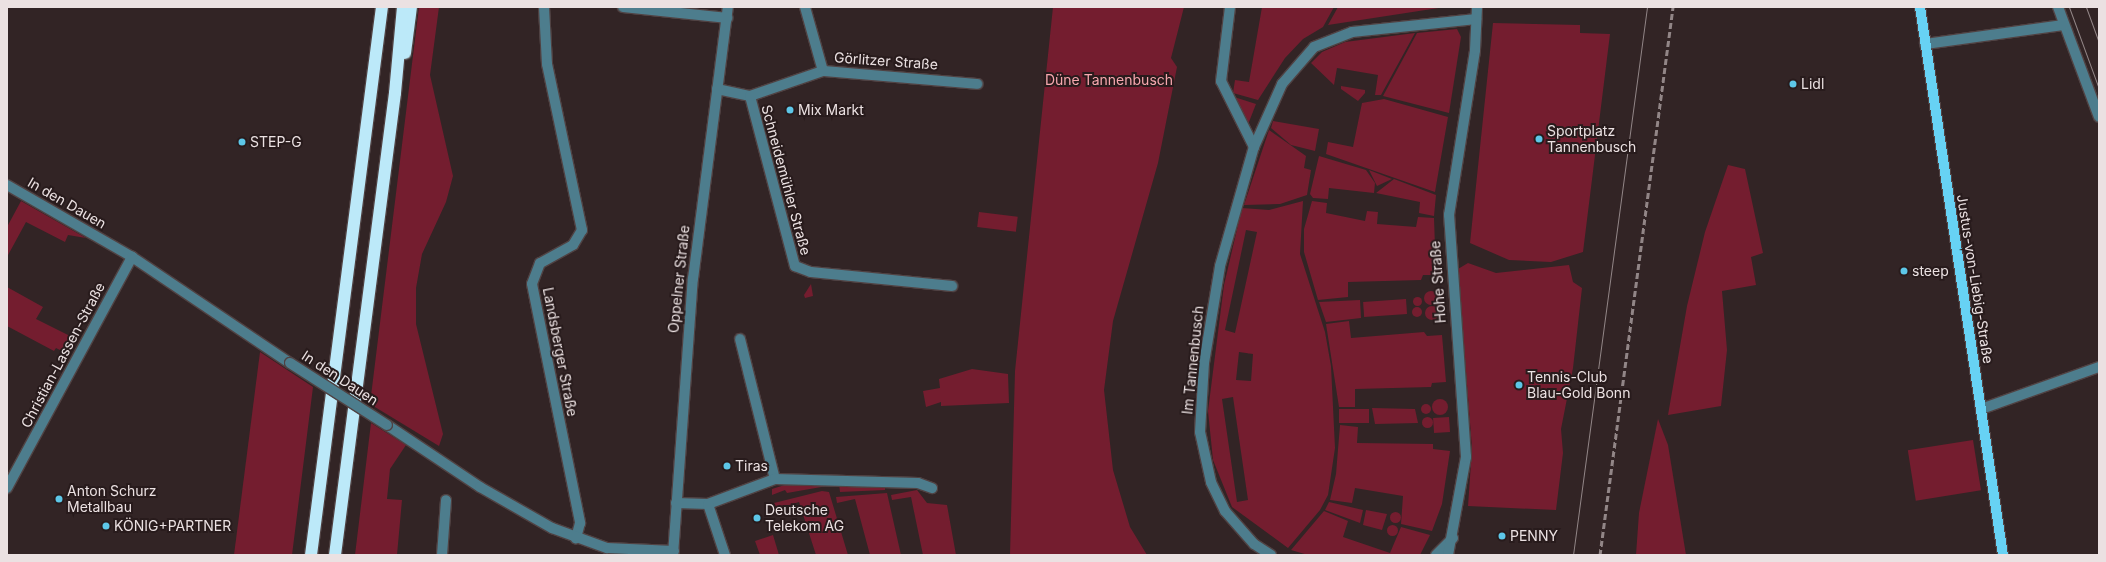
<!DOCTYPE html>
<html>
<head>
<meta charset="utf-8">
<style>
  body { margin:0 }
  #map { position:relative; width:2106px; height:562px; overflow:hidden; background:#322425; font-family:Inter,sans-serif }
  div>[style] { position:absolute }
  .green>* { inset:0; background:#741d2f; transform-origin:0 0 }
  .round { border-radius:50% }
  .roads { filter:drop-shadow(1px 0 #504243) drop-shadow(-1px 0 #504243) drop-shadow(0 1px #504243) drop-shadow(0 -1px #504243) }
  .minor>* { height:10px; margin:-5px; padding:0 5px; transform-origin:5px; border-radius:5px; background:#4d7d8d }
  .major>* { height:10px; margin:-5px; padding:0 5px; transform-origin:5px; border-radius:5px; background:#67d2f4 }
  .highway>* { height:12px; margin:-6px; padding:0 6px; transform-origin:6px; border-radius:6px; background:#bce9f9 }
  .tram>* { height:1px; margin:-0.5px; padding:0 0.5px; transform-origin:0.5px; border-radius:0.5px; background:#928687 }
  .rail>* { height:3px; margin-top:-1.5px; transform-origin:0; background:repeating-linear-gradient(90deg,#928687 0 6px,transparent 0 9px) }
  .bridges { filter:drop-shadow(1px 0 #504243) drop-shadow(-1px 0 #504243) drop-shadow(0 1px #504243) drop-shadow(0 -1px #504243) }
  .minor-bridge>* { height:10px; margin:-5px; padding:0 5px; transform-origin:5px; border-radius:5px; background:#4d7d8d }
  .dots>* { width:11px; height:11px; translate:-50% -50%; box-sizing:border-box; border:2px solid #281b1c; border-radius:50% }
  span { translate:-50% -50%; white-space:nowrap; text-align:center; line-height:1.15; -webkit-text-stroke:4px #281b1c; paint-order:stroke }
  .street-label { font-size:14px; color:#ebe1e2 }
  .park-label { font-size:14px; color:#f7a7ae }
  .poi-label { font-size:14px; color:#ebe1e2 }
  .left { translate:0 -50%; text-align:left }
  .frame { position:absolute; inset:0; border:8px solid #ebe1e2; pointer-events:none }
</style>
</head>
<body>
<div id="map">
  <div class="green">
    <i style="clip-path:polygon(419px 7px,439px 7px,430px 75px,453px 176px,446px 202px,422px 254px,416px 288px,416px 324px,443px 434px,439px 446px,370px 404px)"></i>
    <i style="clip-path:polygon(1053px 7px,1184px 7px,1171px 58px,1177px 67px,1158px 163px,1113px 321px,1104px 390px,1113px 470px,1130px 527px,1147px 555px,1010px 555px,1015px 371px)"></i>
    <i style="clip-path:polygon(1262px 7px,1334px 7px,1323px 27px,1303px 39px,1285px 58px,1258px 100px,1233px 93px,1235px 80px,1249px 82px)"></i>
    <i style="clip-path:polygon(1338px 7px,1445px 7px,1328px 25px)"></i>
    <i style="clip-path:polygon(1493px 23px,1580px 25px,1580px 33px,1610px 34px,1583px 252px,1551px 262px,1509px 260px,1470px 243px)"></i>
    <i style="clip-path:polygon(1457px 29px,1461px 37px,1449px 113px,1383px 96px,1417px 33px)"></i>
    <i style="clip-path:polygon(1415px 33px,1381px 95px,1375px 95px,1378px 75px,1337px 68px,1334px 85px,1311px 63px,1322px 52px,1345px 42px)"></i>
    <i style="clip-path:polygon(1341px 86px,1365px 90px,1365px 93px,1358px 101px,1341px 89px)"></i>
    <i style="clip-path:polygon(1231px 96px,1256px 104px,1247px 127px)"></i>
    <i style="clip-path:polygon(1384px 99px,1448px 117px,1435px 192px,1326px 154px,1328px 142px,1353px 147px,1362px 103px)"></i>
    <i style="clip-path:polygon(1273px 121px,1319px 129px,1315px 151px,1291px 145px,1271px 128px)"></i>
    <i style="clip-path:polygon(1269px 130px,1306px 156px,1304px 168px,1311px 170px,1307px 195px,1280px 204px,1244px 205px)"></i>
    <i style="clip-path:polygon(1319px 156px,1366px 170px,1375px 183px,1374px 193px,1329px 188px,1328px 199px,1313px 198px,1310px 194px)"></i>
    <i style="clip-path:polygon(1728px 165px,1745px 169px,1763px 253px,1751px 257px,1756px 285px,1722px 291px,1727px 350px,1721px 406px,1668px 415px,1687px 306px,1705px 232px)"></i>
    <i style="clip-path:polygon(1369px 170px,1392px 179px,1377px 186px)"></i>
    <i style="clip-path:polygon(1394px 179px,1436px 195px,1434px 216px,1419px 213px,1420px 202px,1376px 193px)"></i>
    <i style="clip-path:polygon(21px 201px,86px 238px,68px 235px,65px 242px,26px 222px,7px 257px,7px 227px)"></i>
    <i style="clip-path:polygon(evenodd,1303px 201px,1300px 254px,1325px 332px,1331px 366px,1335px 448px,1328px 495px,1320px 510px,1288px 548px,1232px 507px,1213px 460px,1208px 411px,1224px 285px,1242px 208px,1269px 210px,1303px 201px,1246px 230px,1257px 232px,1235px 333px,1225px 330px,1246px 230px,1303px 201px,1239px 352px,1253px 354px,1251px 381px,1236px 380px,1239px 352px,1303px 201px,1233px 397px,1248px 500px,1237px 502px,1222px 399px,1233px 397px)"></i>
    <i style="clip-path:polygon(1312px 201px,1327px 203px,1326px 213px,1365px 221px,1367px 211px,1378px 212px,1377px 224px,1416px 227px,1418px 217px,1434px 218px,1436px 275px,1423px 275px,1421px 280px,1348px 282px,1348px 297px,1318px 300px,1304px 252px,1304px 229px)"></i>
    <i style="left:979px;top:212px;width:39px;height:15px;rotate:7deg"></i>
    <i style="clip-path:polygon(1468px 263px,1496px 273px,1569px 265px,1573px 282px,1582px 288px,1573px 368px,1561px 429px,1563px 453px,1556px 510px,1468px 506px,1472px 448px,1458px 269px)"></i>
    <i style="clip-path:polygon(811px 284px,813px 296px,805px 298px,804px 295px)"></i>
    <i style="clip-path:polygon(7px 287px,43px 307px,36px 319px,74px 338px,66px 353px,56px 348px,54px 351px,7px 326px)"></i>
    <i class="round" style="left:1424px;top:291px;width:14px;height:14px"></i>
    <i class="round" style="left:1412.5px;top:296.5px;width:9px;height:9px"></i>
    <i style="left:1406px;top:299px;width:15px;height:43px;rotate:86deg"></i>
    <i style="clip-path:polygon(1360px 300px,1361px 318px,1326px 322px,1319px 302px)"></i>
    <i class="round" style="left:1425px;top:306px;width:14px;height:14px"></i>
    <i class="round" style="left:1412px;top:307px;width:10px;height:10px"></i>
    <i style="clip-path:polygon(1349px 321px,1351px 338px,1424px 332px,1427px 336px,1442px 335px,1446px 382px,1432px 383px,1431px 387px,1355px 389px,1355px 407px,1339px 407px,1326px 324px)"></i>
    <i style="clip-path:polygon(260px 352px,313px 387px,292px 555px,234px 555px)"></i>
    <i style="clip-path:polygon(972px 369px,1008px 374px,1009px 403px,941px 406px,941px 402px,926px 407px,923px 391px,940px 388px,939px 379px)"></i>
    <i class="round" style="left:1432px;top:399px;width:16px;height:16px"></i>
    <i class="round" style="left:1421px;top:404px;width:10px;height:10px"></i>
    <i style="clip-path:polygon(1372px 408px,1415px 409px,1418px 423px,1375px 424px)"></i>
    <i style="left:1339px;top:409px;width:30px;height:14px"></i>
    <i class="round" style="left:1421.5px;top:416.5px;width:11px;height:11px"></i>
    <i style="left:1449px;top:417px;width:15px;height:16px;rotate:86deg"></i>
    <i style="clip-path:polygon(1658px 419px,1668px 445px,1686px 555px,1636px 555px,1639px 513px)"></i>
    <i style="clip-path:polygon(371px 423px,406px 445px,390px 469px,387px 499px,402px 500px,397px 555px,355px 555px)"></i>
    <i style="clip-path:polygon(1340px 425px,1358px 427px,1357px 443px,1433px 444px,1433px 449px,1450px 451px,1442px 504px,1432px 531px,1401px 524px,1403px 496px,1355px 488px,1352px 503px,1330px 500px,1336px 474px)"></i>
    <i style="left:1973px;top:440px;width:51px;height:66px;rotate:81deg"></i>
    <i style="clip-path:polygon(794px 482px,826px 484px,827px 486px,787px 493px,785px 490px,772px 495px,772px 489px)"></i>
    <i style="clip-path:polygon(839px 483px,885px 485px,885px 490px,840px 492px)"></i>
    <i style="clip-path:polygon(917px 490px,927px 503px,947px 505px,956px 555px,923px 555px,911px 497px,892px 500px,891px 495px)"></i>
    <i style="clip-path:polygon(822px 491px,829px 492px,848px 555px,816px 555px,799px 502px,776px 509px,774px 503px)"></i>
    <i style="clip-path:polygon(887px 493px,901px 555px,870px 555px,855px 499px,837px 503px,836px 497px)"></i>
    <i style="clip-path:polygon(1329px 502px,1363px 510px,1360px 523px,1325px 510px)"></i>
    <i style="clip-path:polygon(1366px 510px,1387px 514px,1382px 530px,1363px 525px)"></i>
    <i style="clip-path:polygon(1324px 511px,1348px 521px,1343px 537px,1390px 553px,1401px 527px,1430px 535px,1420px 555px,1308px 555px,1291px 550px)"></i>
    <i class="round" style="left:1389.5px;top:511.5px;width:11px;height:11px"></i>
    <i class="round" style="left:1386.5px;top:524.5px;width:11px;height:11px"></i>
    <i style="clip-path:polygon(773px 535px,779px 555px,760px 555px,755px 541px)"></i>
  </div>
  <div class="roads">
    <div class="minor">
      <i style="left:544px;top:7px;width:57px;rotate:87deg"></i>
      <i style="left:547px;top:64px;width:170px;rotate:78.1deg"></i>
      <i style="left:582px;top:230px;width:17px;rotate:121deg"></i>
      <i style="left:573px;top:245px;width:38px;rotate:151deg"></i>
      <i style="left:540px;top:263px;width:22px;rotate:111deg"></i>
      <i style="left:532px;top:284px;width:244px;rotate:78.6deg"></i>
      <i style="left:580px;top:523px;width:16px;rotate:105deg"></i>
      <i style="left:623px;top:7px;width:105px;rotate:6deg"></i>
      <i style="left:805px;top:7px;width:66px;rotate:74.3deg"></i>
      <i style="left:1230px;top:7px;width:75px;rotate:96.9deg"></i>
      <i style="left:1221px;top:81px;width:74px;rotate:63.4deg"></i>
      <i style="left:2058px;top:7px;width:117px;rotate:69.6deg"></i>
      <i style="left:1925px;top:44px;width:140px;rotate:-7.8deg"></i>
      <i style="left:717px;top:89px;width:34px;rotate:12deg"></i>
      <i style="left:750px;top:96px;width:176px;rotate:75.2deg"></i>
      <i style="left:795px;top:266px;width:17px;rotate:21deg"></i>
      <i style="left:811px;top:272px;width:142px;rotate:5.7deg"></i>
      <i style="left:750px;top:96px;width:77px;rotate:-18.9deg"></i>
      <i style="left:823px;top:71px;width:155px;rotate:4.8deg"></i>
      <i style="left:7px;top:185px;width:144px;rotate:29.9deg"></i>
      <i style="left:132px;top:257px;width:190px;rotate:33.9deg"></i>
      <i style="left:740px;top:339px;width:144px;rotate:76deg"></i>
      <i style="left:1981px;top:409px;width:125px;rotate:-19.6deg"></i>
      <i style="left:387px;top:425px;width:112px;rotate:33.7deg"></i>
      <i style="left:480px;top:487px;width:83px;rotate:29.7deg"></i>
      <i style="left:552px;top:528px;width:59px;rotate:20deg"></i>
      <i style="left:607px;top:548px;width:67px;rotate:2.6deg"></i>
      <i style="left:7px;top:488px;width:263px;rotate:-61.6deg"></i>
      <i style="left:676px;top:503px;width:32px;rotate:2deg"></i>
      <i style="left:708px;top:504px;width:72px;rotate:-20.5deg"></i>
      <i style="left:775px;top:479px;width:143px;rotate:1.6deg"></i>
      <i style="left:918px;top:483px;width:15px;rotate:20deg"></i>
      <i style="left:708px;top:504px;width:54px;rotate:71.6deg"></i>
      <i style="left:442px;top:555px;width:55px;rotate:-85.8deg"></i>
      <i style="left:673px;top:555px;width:277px;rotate:-85.9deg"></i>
      <i style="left:693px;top:279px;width:274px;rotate:-82.7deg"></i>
      <i style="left:1271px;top:555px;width:20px;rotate:-147deg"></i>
      <i style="left:1254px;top:544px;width:44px;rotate:-131.3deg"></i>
      <i style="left:1225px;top:511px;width:32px;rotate:-116deg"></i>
      <i style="left:1211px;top:482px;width:51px;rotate:-102.4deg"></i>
      <i style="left:1200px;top:432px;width:69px;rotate:-86.7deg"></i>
      <i style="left:1204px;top:363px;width:98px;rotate:-80.6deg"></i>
      <i style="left:1220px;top:266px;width:124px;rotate:-74.1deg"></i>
      <i style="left:1254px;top:147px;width:69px;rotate:-66deg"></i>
      <i style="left:1282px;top:84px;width:49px;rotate:-49.1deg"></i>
      <i style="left:1314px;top:47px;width:41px;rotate:-21.5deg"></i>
      <i style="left:1352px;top:32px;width:125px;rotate:-6deg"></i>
      <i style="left:1436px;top:555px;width:24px;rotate:-45deg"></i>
      <i style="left:1448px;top:555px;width:100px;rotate:-79.6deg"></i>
      <i style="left:1466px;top:457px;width:243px;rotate:-94deg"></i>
      <i style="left:1449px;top:215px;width:167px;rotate:-81deg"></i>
      <i style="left:1475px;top:50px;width:43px;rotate:-87.3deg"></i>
    </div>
    <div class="major">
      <i style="left:1920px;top:7px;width:554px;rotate:81.39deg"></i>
    </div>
    <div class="highway">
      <i style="left:405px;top:53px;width:46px;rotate:-82.6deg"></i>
      <i style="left:311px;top:555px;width:553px;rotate:-82.62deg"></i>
      <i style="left:335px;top:555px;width:466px;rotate:-82.6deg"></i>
      <i style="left:395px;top:93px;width:86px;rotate:-84.7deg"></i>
    </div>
  </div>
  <div class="tram">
    <i style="left:2069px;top:7px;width:87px;rotate:69.9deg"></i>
    <i style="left:2086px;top:7px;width:37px;rotate:70deg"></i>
    <i style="left:1573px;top:555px;width:553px;rotate:-82.31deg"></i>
  </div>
  <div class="rail">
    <i style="left:1600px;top:555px;width:553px;rotate:-82.41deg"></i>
  </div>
  <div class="bridges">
    <div class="minor-bridge">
      <i style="left:290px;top:363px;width:115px;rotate:32.6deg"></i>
    </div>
  </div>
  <div class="dots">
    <i style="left:1793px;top:84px;background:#5dc7e8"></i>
    <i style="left:790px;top:110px;background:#5dc7e8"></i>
    <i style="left:1539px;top:139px;background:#5dc7e8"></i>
    <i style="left:242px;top:142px;background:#5dc7e8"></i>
    <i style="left:1904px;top:271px;background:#5dc7e8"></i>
    <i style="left:1519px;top:385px;background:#5dc7e8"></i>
    <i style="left:727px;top:466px;background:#5dc7e8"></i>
    <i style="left:59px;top:499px;background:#5dc7e8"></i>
    <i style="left:757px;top:518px;background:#5dc7e8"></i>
    <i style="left:106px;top:526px;background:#5dc7e8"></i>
    <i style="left:1502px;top:536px;background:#5dc7e8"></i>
  </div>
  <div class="street-label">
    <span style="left:886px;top:61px;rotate:4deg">Görlitzer Straße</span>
    <span style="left:786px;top:180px;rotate:75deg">Schneidemühler Straße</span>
    <span style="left:67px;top:203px;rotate:30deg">In den Dauen</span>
    <span style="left:679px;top:279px;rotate:-84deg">Oppelner Straße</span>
    <span style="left:1975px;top:279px;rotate:81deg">Justus-von-Liebig-Straße</span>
    <span style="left:1438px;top:282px;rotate:-94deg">Hohe Straße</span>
    <span style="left:560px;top:352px;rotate:79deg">Landsberger Straße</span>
    <span style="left:63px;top:355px;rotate:-62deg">Christian-Lassen-Straße</span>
    <span style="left:1193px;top:360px;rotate:-84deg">Im Tannenbusch</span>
    <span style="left:340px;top:378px;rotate:33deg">In den Dauen</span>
  </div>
  <div class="park-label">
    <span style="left:1109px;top:80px">Düne Tannenbusch</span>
  </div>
  <div class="poi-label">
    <span class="left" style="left:1801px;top:84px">Lidl</span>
    <span class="left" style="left:798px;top:110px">Mix Markt</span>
    <span class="left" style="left:1547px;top:139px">Sportplatz<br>Tannenbusch</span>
    <span class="left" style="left:250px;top:142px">STEP-G</span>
    <span class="left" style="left:1912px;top:271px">steep</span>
    <span class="left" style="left:1527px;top:385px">Tennis-Club<br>Blau-Gold Bonn</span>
    <span class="left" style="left:735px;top:466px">Tiras</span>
    <span class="left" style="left:67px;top:499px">Anton Schurz<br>Metallbau</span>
    <span class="left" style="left:765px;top:518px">Deutsche<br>Telekom AG</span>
    <span class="left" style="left:114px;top:526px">KÖNIG+PARTNER</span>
    <span class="left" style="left:1510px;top:536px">PENNY</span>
  </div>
  <div class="frame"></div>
</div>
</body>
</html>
